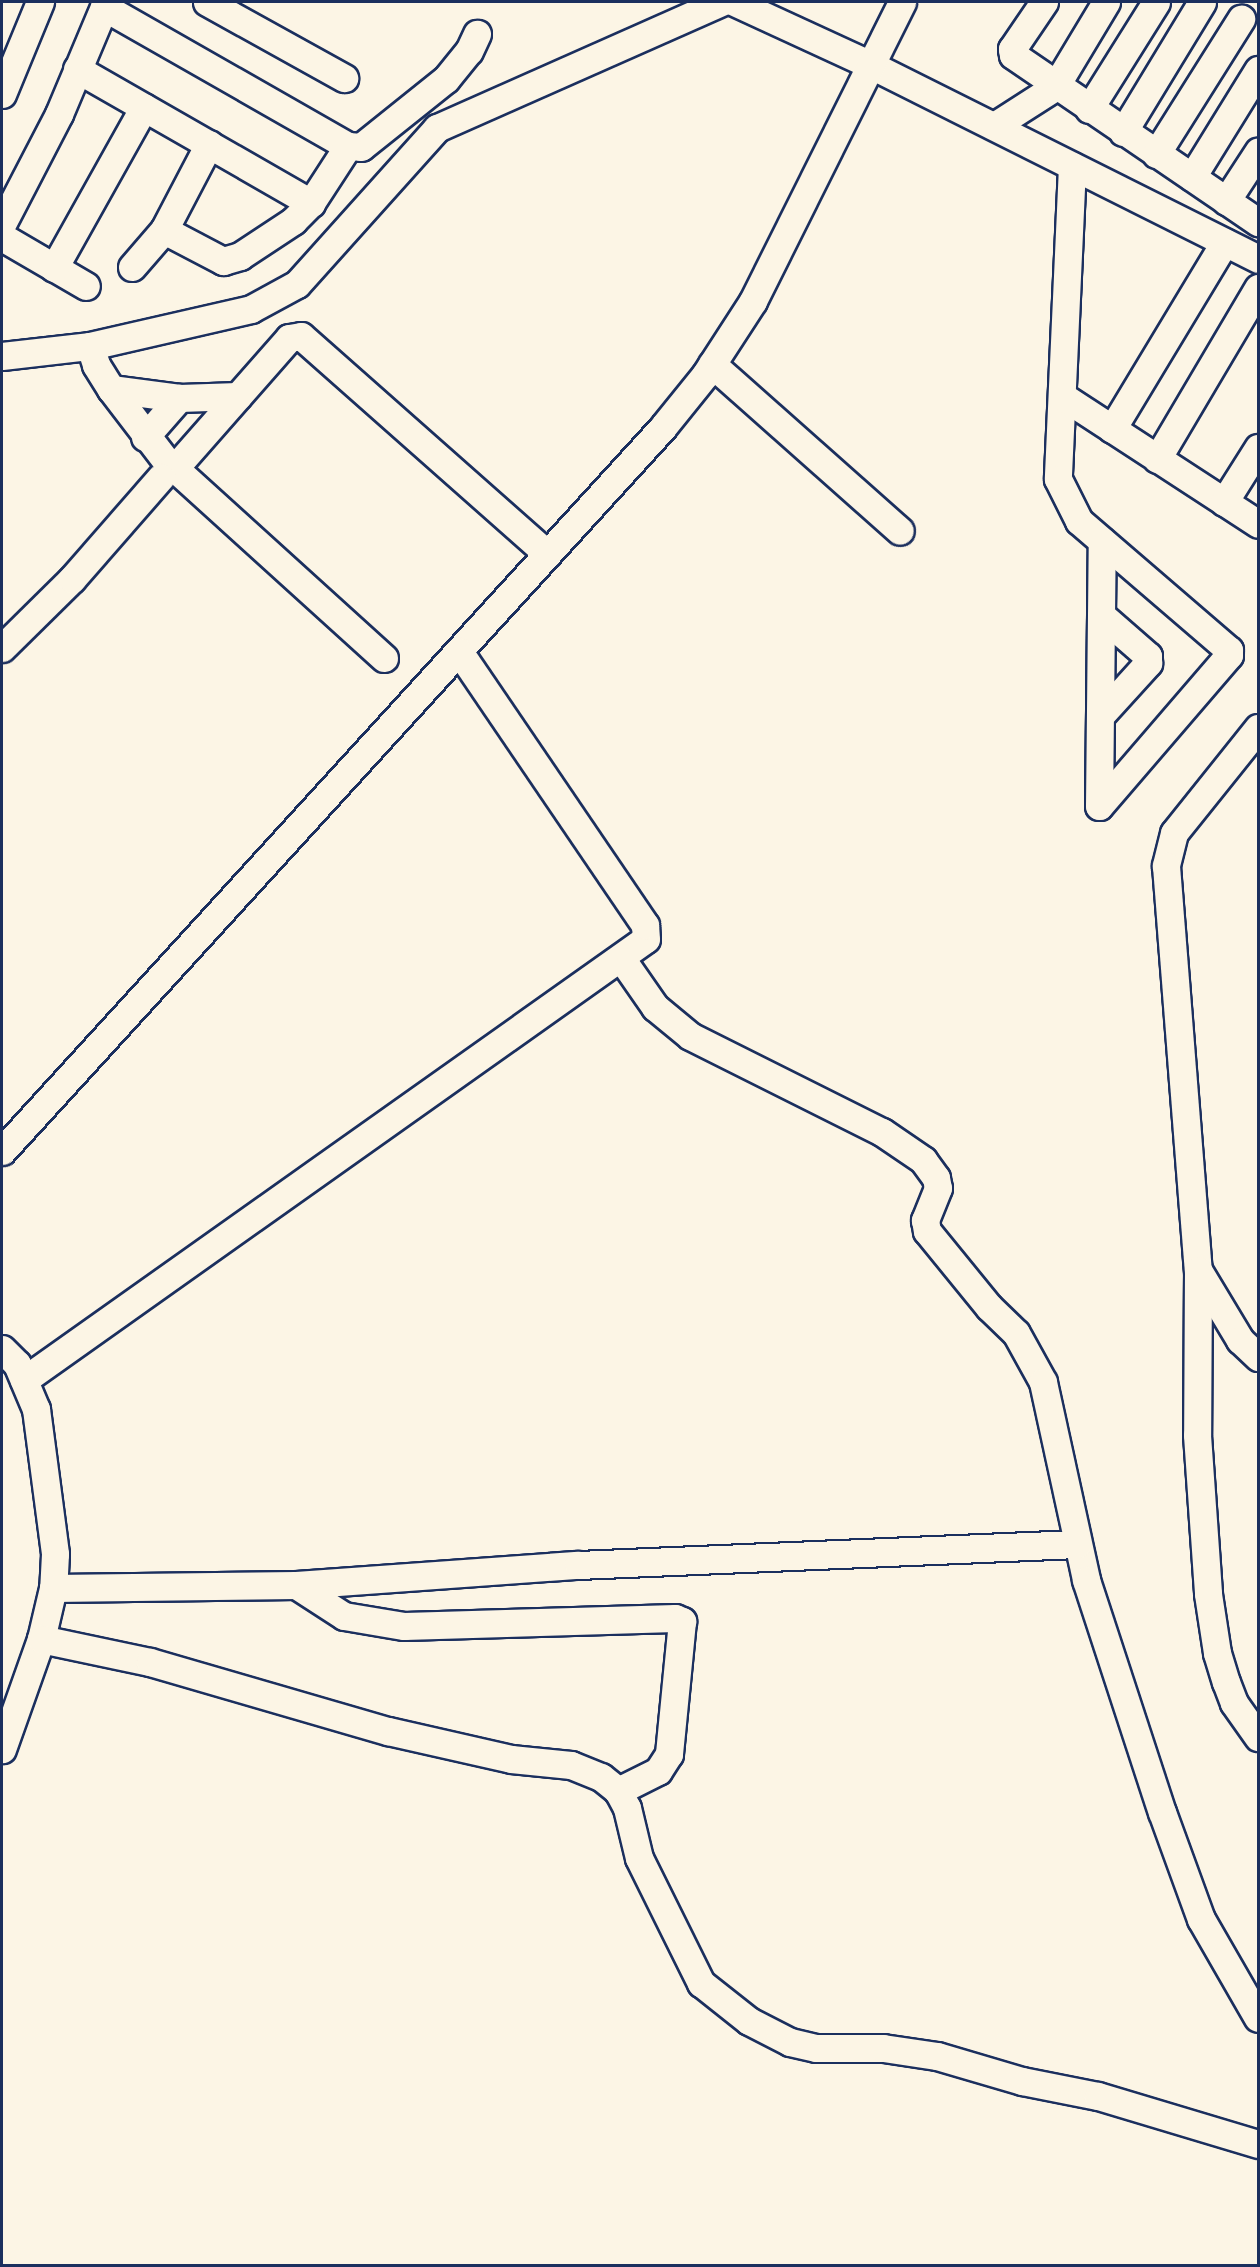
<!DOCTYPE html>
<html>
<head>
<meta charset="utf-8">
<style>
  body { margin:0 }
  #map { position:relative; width:1260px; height:2267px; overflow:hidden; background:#fcf5e5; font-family:"Balsamiq Sans",sans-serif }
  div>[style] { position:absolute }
  .roads { filter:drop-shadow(2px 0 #1b2f5e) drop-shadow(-2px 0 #1b2f5e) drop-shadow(0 2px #1b2f5e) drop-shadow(0 -2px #1b2f5e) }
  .minor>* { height:27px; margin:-13.5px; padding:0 13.5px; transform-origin:13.5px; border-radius:13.5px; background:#fcf5e5 }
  span { translate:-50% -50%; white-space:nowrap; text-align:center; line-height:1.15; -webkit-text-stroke:4.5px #fcf5e5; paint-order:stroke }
  .frame { position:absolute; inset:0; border:3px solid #1b2f5e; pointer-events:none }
</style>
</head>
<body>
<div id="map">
  <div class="roads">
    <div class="minor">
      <i style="left:207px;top:2px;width:157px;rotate:29deg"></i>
      <i style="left:734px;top:2px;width:151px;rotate:24.7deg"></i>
      <i style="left:871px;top:65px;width:433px;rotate:26.6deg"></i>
      <i style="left:1044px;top:2px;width:57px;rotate:124.2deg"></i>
      <i style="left:1012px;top:49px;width:6px;rotate:81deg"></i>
      <i style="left:1013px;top:55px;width:297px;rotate:34.3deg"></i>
      <i style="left:104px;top:7px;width:281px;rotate:29.7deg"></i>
      <i style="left:348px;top:146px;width:13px;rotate:4deg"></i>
      <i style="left:361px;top:147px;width:109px;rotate:-38.7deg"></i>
      <i style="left:446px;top:79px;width:36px;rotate:-51deg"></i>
      <i style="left:469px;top:51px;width:19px;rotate:-65deg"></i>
      <i style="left:77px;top:69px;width:270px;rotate:29.8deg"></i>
      <i style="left:2px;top:94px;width:100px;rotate:-67.6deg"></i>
      <i style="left:1089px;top:109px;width:126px;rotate:-57.9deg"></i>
      <i style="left:994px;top:126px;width:72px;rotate:-32.6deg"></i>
      <i style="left:1055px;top:87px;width:99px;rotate:-59deg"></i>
      <i style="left:1123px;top:132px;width:152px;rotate:-58.7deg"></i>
      <i style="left:1156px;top:154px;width:160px;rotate:-57.8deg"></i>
      <i style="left:1072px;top:166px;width:313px;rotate:92.6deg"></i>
      <i style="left:1058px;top:479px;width:47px;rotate:63.4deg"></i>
      <i style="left:1079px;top:521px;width:198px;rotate:40.7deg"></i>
      <i style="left:1229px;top:650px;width:5px;rotate:90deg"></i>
      <i style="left:1229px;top:655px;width:199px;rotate:130.7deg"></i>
      <i style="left:1192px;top:177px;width:126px;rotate:-58.3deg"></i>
      <i style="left:1226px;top:201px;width:59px;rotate:-56.9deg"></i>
      <i style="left:2px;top:224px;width:124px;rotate:-62.6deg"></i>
      <i style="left:59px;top:114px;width:121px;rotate:-67.2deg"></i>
      <i style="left:164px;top:230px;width:67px;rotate:27.7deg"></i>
      <i style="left:223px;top:261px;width:18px;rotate:-16deg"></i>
      <i style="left:240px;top:256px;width:64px;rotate:-33.4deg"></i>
      <i style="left:293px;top:221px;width:25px;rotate:-45deg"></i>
      <i style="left:311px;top:203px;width:68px;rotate:-57deg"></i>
      <i style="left:2px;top:237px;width:97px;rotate:30.3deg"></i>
      <i style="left:132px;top:267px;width:49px;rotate:-49.1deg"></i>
      <i style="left:164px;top:230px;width:97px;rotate:-62.4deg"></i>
      <i style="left:54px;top:268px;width:184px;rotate:-60.8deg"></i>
      <i style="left:90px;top:346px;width:20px;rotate:72deg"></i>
      <i style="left:96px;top:365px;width:28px;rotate:58deg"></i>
      <i style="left:111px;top:389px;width:86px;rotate:52.6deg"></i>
      <i style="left:2px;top:356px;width:89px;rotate:-6.5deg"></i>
      <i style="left:90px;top:346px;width:165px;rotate:-12.9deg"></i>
      <i style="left:251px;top:309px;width:52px;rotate:-28.5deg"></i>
      <i style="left:297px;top:284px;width:210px;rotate:-48.1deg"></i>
      <i style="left:437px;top:128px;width:312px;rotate:-23.9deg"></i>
      <i style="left:712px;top:364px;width:251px;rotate:41.6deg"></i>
      <i style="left:111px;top:389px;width:69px;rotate:7.5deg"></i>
      <i style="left:179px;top:398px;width:59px;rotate:-1.9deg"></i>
      <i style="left:1062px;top:396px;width:234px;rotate:33.1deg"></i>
      <i style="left:1112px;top:429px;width:218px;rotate:-58.9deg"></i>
      <i style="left:145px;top:437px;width:52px;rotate:-48.9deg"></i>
      <i style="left:1157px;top:459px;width:199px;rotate:-59.4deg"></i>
      <i style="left:180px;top:462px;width:165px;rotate:-48.7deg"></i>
      <i style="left:289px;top:338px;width:12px;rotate:-9deg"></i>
      <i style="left:301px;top:336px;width:329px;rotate:41.5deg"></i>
      <i style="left:181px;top:474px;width:274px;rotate:42.2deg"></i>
      <i style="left:1224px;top:502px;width:64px;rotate:-57.8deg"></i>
      <i style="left:2px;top:648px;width:98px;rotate:-44.6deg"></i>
      <i style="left:72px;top:579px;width:135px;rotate:-48.9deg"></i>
      <i style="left:1100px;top:716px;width:72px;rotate:-47.8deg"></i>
      <i style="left:1148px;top:663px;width:7px;rotate:-90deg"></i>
      <i style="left:1148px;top:656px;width:62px;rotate:-138.9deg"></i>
      <i style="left:1258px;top:728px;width:134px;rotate:128.7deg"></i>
      <i style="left:1174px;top:833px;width:34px;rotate:104deg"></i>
      <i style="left:1166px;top:866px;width:405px;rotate:85.5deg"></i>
      <i style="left:1198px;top:1270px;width:82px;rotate:59deg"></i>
      <i style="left:1240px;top:1340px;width:25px;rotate:43deg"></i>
      <i style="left:1099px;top:806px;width:265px;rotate:-89.4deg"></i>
      <i style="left:621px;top:958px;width:60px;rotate:55.2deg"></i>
      <i style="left:655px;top:1007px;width:45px;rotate:39.6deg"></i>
      <i style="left:690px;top:1036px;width:215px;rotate:26.6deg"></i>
      <i style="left:882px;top:1132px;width:50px;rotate:34.3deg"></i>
      <i style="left:923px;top:1160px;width:22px;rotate:54deg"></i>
      <i style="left:936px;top:1178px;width:10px;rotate:79deg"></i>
      <i style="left:938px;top:1188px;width:35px;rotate:112deg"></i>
      <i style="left:925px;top:1220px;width:11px;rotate:80deg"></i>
      <i style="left:927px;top:1231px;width:98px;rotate:50.8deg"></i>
      <i style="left:989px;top:1307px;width:37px;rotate:44deg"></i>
      <i style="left:1016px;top:1333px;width:56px;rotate:61.1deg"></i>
      <i style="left:1043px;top:1382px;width:203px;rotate:77.7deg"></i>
      <i style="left:1086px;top:1580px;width:244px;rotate:71.9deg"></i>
      <i style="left:1162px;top:1812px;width:114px;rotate:70deg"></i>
      <i style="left:1201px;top:1919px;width:114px;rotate:60.1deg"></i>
      <i style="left:2px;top:1151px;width:980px;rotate:-47.6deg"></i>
      <i style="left:663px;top:427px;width:67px;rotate:-51.1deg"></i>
      <i style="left:705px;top:375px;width:88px;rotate:-57deg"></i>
      <i style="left:753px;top:301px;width:334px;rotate:-63.5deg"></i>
      <i style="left:1198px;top:1270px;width:165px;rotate:90.3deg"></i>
      <i style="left:1197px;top:1435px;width:159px;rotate:86deg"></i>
      <i style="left:1208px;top:1594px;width:60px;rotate:81.3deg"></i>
      <i style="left:1217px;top:1653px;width:30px;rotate:73deg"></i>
      <i style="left:1226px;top:1682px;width:22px;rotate:69deg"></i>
      <i style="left:1234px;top:1703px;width:42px;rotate:54.8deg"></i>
      <i style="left:2px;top:1349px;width:21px;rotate:45deg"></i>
      <i style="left:17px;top:1364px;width:49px;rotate:67.1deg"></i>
      <i style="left:36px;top:1409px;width:146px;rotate:82.5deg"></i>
      <i style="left:55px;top:1554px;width:34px;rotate:93deg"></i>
      <i style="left:53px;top:1588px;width:52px;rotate:103.2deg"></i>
      <i style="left:41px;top:1639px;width:117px;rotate:109.5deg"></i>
      <i style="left:24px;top:1380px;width:762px;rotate:-35.34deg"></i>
      <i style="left:646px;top:939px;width:14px;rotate:-94deg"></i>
      <i style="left:645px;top:925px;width:331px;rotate:-124.2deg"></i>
      <i style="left:296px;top:1585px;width:283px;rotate:-4.1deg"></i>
      <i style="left:578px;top:1565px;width:500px;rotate:-2.41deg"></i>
      <i style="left:53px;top:1588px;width:243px;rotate:-0.7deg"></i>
      <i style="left:296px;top:1585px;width:57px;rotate:32.9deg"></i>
      <i style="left:344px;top:1616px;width:61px;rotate:9.5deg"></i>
      <i style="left:404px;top:1626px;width:271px;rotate:-1.7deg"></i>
      <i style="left:675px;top:1618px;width:8px;rotate:23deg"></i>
      <i style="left:682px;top:1621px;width:134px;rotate:95.6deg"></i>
      <i style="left:669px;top:1754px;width:20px;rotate:123deg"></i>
      <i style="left:658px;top:1771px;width:45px;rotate:153.4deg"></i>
      <i style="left:41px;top:1639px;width:111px;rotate:11.9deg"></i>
      <i style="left:150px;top:1662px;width:248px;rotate:16.2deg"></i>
      <i style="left:388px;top:1731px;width:126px;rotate:12.8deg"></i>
      <i style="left:511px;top:1759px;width:60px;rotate:5.7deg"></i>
      <i style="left:571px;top:1765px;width:32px;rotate:22deg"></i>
      <i style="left:601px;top:1777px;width:22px;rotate:39deg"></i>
      <i style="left:618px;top:1791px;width:19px;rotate:62deg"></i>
      <i style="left:627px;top:1808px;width:51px;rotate:76.5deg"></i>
      <i style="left:639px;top:1858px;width:140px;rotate:63.6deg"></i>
      <i style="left:701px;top:1983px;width:61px;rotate:38.4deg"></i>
      <i style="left:749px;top:2021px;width:46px;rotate:27.1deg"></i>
      <i style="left:790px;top:2042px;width:27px;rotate:13deg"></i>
      <i style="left:816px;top:2048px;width:67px"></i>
      <i style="left:883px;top:2048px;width:55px;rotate:8.4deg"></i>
      <i style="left:937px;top:2056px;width:89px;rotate:16.4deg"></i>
      <i style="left:1022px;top:2081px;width:77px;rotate:11.2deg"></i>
      <i style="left:1098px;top:2096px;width:167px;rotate:16.7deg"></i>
    </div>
  </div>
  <div class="frame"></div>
</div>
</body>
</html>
